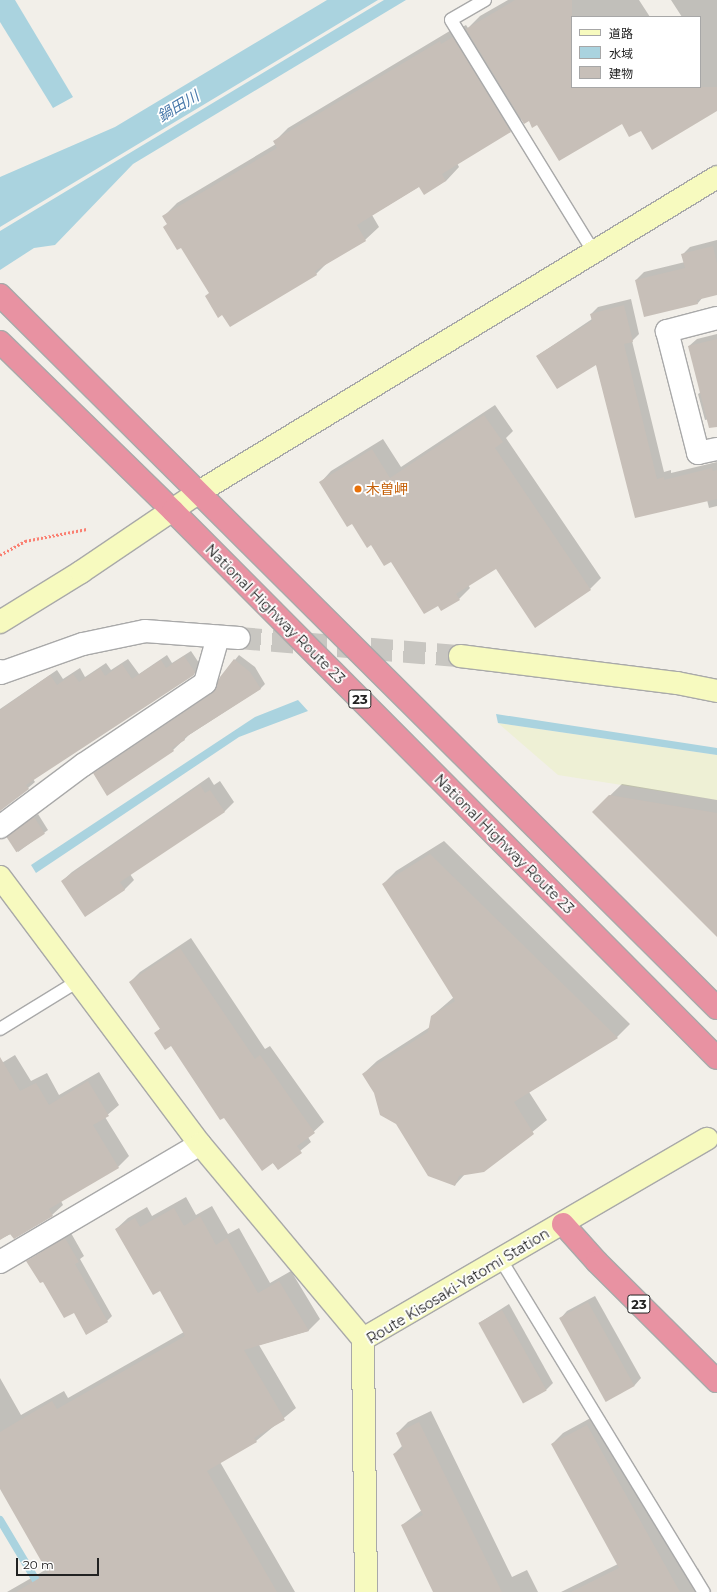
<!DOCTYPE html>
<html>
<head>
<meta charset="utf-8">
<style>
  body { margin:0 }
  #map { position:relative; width:717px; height:1592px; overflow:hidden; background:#f2efe9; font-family:Montserrat,"Noto Sans JP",sans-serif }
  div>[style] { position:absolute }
  .farmland>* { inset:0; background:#eef0d5 }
  .water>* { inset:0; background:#aad3df }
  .shadow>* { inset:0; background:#0003 }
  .stream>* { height:8px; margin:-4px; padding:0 4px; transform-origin:4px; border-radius:4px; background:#aad3df }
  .building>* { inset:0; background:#c7bfb8; transform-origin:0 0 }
  .street-tunnel>* { height:22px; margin-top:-11px; transform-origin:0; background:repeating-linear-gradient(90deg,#c8c6c1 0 22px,transparent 0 33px) }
  .path>* { height:2.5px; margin-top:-1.25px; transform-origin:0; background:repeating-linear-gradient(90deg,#fa8072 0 2px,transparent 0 4px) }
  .roads { filter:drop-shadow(1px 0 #a9a9a9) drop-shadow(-1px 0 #a9a9a9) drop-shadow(0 1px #a9a9a9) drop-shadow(0 -1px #a9a9a9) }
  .lane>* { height:12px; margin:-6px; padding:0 6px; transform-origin:6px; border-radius:6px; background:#fff }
  .street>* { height:22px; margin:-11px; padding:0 11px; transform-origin:11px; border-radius:11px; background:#fff }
  .secondary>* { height:22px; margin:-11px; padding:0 11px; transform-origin:11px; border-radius:11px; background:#f7fabf }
  .highway>* { height:22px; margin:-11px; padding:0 11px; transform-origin:11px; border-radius:11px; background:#e892a2 }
  .dots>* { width:11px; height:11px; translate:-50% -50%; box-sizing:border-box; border:2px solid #fff; border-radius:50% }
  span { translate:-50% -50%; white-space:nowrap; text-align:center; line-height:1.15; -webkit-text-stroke:3.5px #fff; paint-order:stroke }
  .shield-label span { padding:1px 3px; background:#fff; border:1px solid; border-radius:3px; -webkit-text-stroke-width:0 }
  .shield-label { font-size:13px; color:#222; font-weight:700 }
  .food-label { font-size:14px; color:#c56008 }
  .left { translate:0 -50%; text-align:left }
  .street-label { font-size:14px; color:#222 }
  .water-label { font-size:15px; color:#4a7aab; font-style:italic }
  .legend { position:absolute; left:571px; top:16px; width:130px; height:72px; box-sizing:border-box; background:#fff; border:1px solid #a7a7a7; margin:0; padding:5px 7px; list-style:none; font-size:12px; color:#222 }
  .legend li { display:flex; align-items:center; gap:8px; height:20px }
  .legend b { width:20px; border:1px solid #a7a7a7 }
  .scale { position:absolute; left:16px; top:1558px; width:83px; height:18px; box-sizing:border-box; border:2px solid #222; border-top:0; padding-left:5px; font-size:12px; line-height:14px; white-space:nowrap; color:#222; -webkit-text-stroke:3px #fff; paint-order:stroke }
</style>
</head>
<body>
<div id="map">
  <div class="farmland">
    <i style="clip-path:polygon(498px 723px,717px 755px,717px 800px,558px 775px)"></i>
  </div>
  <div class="water">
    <i style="clip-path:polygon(0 0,15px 0,73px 97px,53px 108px,0 22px)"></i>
    <i style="clip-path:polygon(327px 0,378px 0,0 227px,0 177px,115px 127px)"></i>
    <i style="clip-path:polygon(384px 0,406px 0,133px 164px,55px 245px,34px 248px,0 270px,0 231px)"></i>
    <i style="clip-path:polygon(298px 700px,308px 711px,239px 737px,36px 873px,31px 865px,255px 717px)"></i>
    <i style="clip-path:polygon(496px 714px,717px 748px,717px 755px,498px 723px)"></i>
  </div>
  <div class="shadow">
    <i style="clip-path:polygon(508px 0,639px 0,650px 17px,572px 17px,572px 87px,700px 87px,700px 17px,682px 17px,671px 0,717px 0,717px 110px,641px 129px,622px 123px,538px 123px,522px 119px,510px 131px,457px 163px,459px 167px,446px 181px,420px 186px,372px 215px,379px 227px,365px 240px,327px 263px,316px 274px,210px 293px,163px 217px,177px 203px,276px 144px,275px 141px,288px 128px,453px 29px,455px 31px,466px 25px,468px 28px,480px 16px)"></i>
    <i style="clip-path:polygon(717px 240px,717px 294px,703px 297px,698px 303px,636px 280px,644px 272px,685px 262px,683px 254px,690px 247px)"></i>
    <i style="clip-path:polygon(631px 299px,639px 334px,632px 341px,664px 472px,671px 470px,671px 473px,717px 462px,717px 506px,709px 508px,707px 500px,636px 517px,596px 363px,537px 356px,592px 319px,591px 314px,598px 307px)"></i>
    <i style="clip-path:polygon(717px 334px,717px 417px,705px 420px,698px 394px,701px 392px,689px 346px,697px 339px)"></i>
    <i style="clip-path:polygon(495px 405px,513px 431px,506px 438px,601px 578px,590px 589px,496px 568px,468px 585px,470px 588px,459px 599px,438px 604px,372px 544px,321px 482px,331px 471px,383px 439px,401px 467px)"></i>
    <i style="clip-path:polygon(191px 651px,201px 666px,194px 674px,33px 779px,35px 782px,28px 788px,0 810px,0 709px,57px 670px,63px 679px,80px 668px,85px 677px,106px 663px,111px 670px,128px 659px,139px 674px,167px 655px,172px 663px)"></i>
    <i style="clip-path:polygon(239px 655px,255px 667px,265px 684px,260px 689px,189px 735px,173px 750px,94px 774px,214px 692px,221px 677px)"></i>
    <i style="clip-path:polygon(209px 777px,214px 785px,220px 781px,234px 802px,225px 811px,130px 874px,134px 880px,124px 890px,62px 881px,72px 872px)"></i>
    <i style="clip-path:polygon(622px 784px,717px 800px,717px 934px,593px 812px)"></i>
    <i style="clip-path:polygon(38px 814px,48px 830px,18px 852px,11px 834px)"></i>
    <i style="clip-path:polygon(444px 841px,630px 1024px,617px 1037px,529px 1092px,547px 1120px,484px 1171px,465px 1174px,455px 1185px,397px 1123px,363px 1074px,377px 1061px,430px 1027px,432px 1016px,454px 997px,383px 884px,396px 871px)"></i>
    <i style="clip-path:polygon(191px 938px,265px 1049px,270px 1046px,324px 1122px,308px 1137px,311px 1142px,278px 1169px,172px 1045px,155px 1033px,161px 1028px,130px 982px,140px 972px)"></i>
    <i style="clip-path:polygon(15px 1055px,31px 1081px,47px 1073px,59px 1095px,99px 1072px,119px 1105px,105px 1117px,129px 1156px,118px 1167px,61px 1201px,63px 1205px,52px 1215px,0 1239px,0 1064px)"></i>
    <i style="clip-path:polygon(186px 1197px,196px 1215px,212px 1206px,228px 1234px,239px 1228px,270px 1283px,291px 1271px,320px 1319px,308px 1331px,259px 1345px,296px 1408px,256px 1441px,220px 1462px,295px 1592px,7px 1592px,47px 1569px,0 1486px,0 1378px,21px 1415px,64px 1391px,68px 1398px,184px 1332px,160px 1290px,116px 1229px,128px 1218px,147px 1207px,152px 1216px)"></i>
    <i style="clip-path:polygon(71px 1233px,84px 1256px,80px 1259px,112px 1316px,107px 1321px,74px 1311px,28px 1261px)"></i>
    <i style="clip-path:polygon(595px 1296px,641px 1378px,634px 1386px,560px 1319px,567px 1311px)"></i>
    <i style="clip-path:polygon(509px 1304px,553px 1383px,546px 1390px,479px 1323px)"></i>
    <i style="clip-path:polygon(431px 1411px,512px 1577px,527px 1570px,538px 1592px,434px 1592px,402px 1525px,422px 1510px,394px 1454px,403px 1445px,397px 1433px,408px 1422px)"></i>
    <i style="clip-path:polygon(598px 1414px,687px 1574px,698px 1568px,711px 1592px,561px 1592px,618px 1564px,552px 1444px,563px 1433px)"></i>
  </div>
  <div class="stream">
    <i style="left:0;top:1520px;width:84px;rotate:59.2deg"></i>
  </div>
  <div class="building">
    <i style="clip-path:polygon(515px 0,572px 0,572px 87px,717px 87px,717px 111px,652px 150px,641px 131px,629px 137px,622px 124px,559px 161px,537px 125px,532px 128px,529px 121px,524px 124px,466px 29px)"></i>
    <i style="clip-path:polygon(453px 37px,511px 132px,442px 174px,446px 181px,424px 195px,419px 187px,357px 225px,366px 241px,315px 271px,317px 275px,230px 327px,222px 315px,218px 318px,205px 296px,209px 293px,181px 248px,177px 250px,163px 227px,167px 224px,162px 216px,277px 148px,273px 141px,440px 41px,441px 44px)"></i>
    <i style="clip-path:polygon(713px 246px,717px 263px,717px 295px,697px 300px,698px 304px,644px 317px,635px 280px,685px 268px,681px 254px)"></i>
    <i style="clip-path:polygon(624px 305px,633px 342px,624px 344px,657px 479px,664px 477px,664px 480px,712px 468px,713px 471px,717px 470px,717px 499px,635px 518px,596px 365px,557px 389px,536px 356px,592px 321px,590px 314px)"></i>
    <i style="clip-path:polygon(717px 339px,717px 427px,709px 428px,688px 346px)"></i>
    <i style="clip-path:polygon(484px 415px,503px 442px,495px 448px,591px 590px,535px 628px,496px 569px,456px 594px,460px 600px,441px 611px,438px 606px,424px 614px,391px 562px,384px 566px,371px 545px,367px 548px,352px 524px,347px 527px,319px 482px,372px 449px,390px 478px)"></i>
    <i style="clip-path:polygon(184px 656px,195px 672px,194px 675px,26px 785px,29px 789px,0 811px,0 710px,50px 675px,57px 685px,73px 674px,79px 682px,100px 668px,105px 676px,122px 664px,132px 679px,161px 660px,166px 668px)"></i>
    <i style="clip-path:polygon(234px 659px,250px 672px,261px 689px,184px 738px,185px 740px,172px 748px,174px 751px,107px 796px,93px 773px,212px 693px,220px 677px)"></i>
    <i style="clip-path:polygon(200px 785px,205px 793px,210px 790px,225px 812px,120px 882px,125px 890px,85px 917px,61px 881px)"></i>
    <i style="clip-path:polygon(609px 795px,717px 813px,717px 937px,592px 812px)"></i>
    <i style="left:34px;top:817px;width:20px;height:34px;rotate:57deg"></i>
    <i style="clip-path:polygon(430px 854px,618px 1038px,514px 1102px,534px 1134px,484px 1172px,459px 1176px,455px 1186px,428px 1176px,396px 1124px,380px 1115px,374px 1093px,362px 1074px,428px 1032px,431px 1016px,455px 1001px,382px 884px)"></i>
    <i style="clip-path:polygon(180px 948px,255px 1059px,260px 1055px,315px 1133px,297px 1146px,302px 1153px,278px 1170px,273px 1163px,262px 1171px,224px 1118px,220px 1120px,171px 1046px,165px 1050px,154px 1033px,160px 1029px,129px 982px)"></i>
    <i style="clip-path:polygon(0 1057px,20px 1091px,36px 1083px,49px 1105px,88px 1081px,109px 1116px,93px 1125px,119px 1168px,49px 1209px,53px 1216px,14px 1239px,10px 1234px,0 1240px)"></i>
    <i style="clip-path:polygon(174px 1208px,184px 1226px,200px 1216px,216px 1245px,227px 1238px,258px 1293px,279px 1281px,309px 1331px,244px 1350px,285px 1420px,254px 1438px,257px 1442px,207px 1471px,277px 1592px,16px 1592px,48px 1573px,0 1489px,0 1432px,52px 1401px,57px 1409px,185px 1336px,160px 1291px,153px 1295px,115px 1229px,135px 1218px,140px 1227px)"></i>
    <i style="clip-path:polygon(65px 1238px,79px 1262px,75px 1264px,108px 1322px,86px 1335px,74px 1313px,64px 1318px,43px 1282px,40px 1283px,26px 1261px)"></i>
    <i style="left:588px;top:1302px;width:96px;height:33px;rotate:61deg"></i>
    <i style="left:502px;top:1310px;width:92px;height:27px;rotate:61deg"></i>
    <i style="clip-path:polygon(419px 1422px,502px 1592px,433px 1592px,401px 1525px,423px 1515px,393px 1454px,403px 1449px,396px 1433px)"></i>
    <i style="clip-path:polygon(587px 1425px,680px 1592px,571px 1592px,619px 1568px,551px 1444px)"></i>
  </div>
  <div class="street-tunnel">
    <i style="left:239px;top:638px;width:222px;rotate:4.7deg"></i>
  </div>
  <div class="path">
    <i style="left:0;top:555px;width:29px;rotate:-29deg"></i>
    <i style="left:25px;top:541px;width:63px;rotate:-11deg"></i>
  </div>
  <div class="roads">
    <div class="lane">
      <i style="left:485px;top:0;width:39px;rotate:150deg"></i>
      <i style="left:451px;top:20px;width:271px;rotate:58.4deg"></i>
      <i style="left:0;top:1029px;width:92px;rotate:-31.6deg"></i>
      <i style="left:501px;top:1260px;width:389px;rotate:58.6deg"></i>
    </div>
    <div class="street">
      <i style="left:717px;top:318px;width:52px;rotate:165.4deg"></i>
      <i style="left:667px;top:331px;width:126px;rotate:75.7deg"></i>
      <i style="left:698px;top:453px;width:19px;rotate:-12deg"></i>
      <i style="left:0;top:671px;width:2px;rotate:63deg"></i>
      <i style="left:1px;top:673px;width:87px;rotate:-19.5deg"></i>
      <i style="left:83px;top:644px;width:63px;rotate:-11.8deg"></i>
      <i style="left:145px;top:631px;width:94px;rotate:4.3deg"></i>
      <i style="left:0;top:827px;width:104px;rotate:-36.8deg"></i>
      <i style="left:83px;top:765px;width:147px;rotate:-33.9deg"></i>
      <i style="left:205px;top:683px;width:48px;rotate:-74.2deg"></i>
      <i style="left:0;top:1262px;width:232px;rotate:-30.5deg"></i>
    </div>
    <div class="secondary">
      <i style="left:0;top:622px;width:95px;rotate:-31.7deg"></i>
      <i style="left:81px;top:572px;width:143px;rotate:-34.1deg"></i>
      <i style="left:199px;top:492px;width:606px;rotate:-31.3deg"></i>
      <i style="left:460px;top:656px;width:219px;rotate:7.1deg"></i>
      <i style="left:677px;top:683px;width:41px;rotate:11.3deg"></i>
      <i style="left:0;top:877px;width:334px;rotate:53.2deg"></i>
      <i style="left:200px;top:1144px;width:254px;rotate:50.1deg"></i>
      <i style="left:366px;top:1592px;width:253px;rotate:-90.7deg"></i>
      <i style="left:363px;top:1339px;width:398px;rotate:-30.2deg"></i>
    </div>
    <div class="highway">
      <i style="left:0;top:295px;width:1011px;rotate:44.84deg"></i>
      <i style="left:0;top:342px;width:242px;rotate:44.3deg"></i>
      <i style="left:173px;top:511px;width:771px;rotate:45.16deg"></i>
      <i style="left:563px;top:1224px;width:51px;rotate:48.2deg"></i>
      <i style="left:597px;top:1262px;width:169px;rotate:44.8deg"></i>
    </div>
  </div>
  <div class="dots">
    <i style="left:358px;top:489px;background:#e8710a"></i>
  </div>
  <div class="shield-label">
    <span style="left:360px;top:699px">23</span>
    <span style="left:639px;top:1304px">23</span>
  </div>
  <div class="food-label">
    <span class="left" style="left:366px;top:489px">木曽岬</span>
  </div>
  <div class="street-label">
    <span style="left:275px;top:614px;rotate:45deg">National Highway Route 23</span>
    <span style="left:504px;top:844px;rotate:45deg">National Highway Route 23</span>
    <span style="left:458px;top:1286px;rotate:-31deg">Route Kisosaki-Yatomi Station</span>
  </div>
  <div class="water-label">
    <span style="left:178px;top:106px;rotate:-31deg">鍋田川</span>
  </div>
  <ul class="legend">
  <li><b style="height:5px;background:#f7fabf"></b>道路</li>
  <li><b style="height:11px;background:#aad3df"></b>水域</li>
  <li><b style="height:11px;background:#c7bfb8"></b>建物</li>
  </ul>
  <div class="scale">20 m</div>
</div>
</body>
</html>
